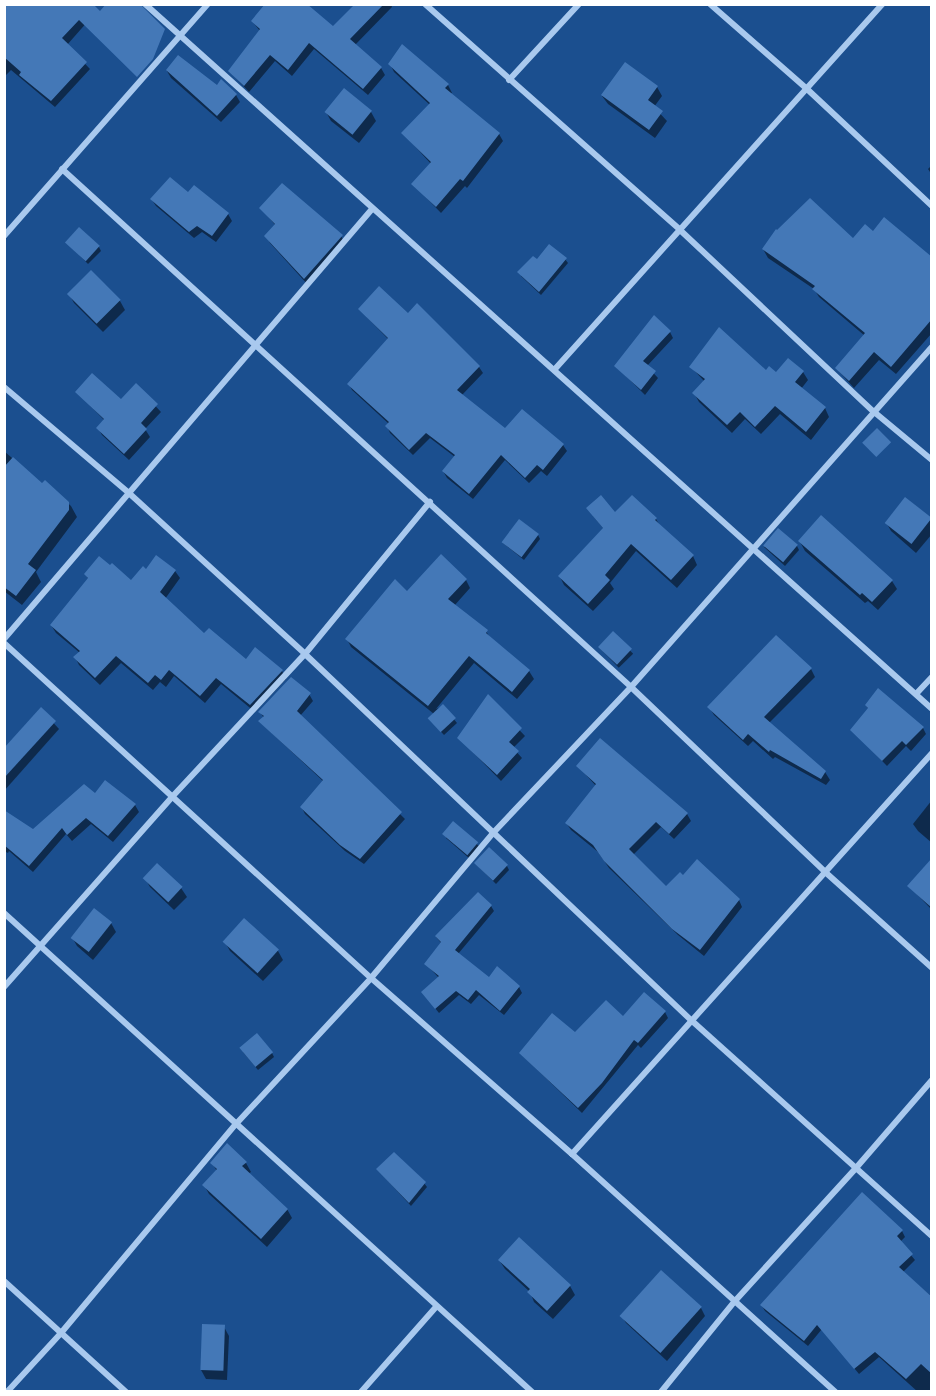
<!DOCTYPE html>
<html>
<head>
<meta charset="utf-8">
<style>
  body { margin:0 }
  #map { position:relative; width:936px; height:1396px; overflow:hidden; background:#1b4f8f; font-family:Figtree,sans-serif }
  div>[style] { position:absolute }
  .shadow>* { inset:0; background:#0007; transform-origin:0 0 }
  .building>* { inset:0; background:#4478b7; transform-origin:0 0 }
  .minor>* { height:6px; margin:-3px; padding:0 3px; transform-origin:3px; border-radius:3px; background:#a9c9ee }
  span { translate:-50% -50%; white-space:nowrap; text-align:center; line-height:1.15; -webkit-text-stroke:4.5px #1b4f8f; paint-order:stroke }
  .frame { position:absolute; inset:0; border:6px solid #fff; pointer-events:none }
</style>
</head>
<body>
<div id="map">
  <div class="shadow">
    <i style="clip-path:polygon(4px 4px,96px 12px,67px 45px,90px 69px,55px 107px,11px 70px,4px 77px)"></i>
    <i style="clip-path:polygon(357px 4px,391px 4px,392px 7px,355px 45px,381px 68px,385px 75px,368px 95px,314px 49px,292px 76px,275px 61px,249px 92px,229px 71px,260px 31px,252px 21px,333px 28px)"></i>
    <i style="clip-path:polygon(390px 64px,448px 85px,452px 93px,450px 94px,499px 134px,503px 141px,467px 188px,465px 186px,441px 213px,413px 184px,431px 164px,403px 133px,430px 105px,394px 72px)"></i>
    <i style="clip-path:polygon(167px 71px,236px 95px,240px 102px,221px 122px,171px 78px)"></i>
    <i style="clip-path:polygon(657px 87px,662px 96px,654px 107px,667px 121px,655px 138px,608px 104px,602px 96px)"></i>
    <i style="clip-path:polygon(344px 90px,371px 112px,376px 121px,359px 143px,331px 121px,326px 112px)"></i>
    <i style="clip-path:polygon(932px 165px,932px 175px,928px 169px)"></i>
    <i style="clip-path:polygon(194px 187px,228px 214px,232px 221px,216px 242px,202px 232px,194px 238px,156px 206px,152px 200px,188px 194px)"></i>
    <i style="clip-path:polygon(261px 208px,341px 236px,345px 243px,308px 285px,270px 243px,266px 236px,276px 226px)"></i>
    <i style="clip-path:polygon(854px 240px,932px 260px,932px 333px,896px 374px,879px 360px,854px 388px,837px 369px,865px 336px,819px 297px,814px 289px,768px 258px,763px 249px)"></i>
    <i style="clip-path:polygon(67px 242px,99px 247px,101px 251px,88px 264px)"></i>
    <i style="clip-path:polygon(565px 259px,568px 263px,541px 295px,521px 276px,537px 262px)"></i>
    <i style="clip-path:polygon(69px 294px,120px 301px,125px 310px,103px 332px,74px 303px)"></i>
    <i style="clip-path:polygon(359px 309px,408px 316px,479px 367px,483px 373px,462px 395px,505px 430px,563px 445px,567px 451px,547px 476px,541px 471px,529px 483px,505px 460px,473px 499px,447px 478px,443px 471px,455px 457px,430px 438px,413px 455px,390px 433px,387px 426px,389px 424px,352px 390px,349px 384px,389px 340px)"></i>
    <i style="clip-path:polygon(670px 332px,673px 338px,647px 366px,658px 378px,645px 395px,616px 366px)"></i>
    <i style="clip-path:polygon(788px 360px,803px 372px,808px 380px,801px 389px,825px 408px,829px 417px,811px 440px,780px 414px,761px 434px,745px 419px,732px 433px,699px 402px,694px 393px,705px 382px,691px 367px,777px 374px)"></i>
    <i style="clip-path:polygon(136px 385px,161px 412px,145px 429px,150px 437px,129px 460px,102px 435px,98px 428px,105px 421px,77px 392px,121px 401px)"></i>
    <i style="clip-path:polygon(4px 451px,43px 485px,45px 482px,71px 506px,77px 517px,36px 572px,41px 582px,22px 605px,4px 591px)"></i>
    <i style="clip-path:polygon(905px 499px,932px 521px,932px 534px,916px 553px,891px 531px,886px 522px)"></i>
    <i style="clip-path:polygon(615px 514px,656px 519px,661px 528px,693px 556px,697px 565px,677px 588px,636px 551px,610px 583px,614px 589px,593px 611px,564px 585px,560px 577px,604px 529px,593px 516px)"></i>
    <i style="clip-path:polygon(538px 535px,540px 539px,524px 560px,503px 543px)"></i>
    <i style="clip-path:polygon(800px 542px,892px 581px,897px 589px,878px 610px,868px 601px,865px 603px,805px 551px)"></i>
    <i style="clip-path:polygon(797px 546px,799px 550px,785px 566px,764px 547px)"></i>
    <i style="clip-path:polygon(146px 571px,175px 571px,180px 578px,165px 599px,204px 635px,246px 661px,282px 671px,286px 679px,255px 712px,221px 684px,205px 703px,174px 676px,166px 687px,160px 682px,153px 690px,121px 663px,100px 685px,79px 665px,75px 657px,80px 653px,56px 633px,51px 625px,89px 580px,86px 575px,131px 582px)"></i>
    <i style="clip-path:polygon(466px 580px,470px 588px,454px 606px,486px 631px,490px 638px,529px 671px,534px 679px,517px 699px,474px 663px,436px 709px,443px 706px,457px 723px,444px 735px,432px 722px,434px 714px,351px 647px,347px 639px,407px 593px)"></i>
    <i style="left:613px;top:633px;width:29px;height:20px;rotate:46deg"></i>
    <i style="clip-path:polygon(811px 669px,815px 677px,769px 723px,825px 772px,830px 780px,826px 785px,775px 757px,773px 759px,753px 741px,748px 746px,714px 715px,709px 707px)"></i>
    <i style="clip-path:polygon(309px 694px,313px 701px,300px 716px,405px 819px,364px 864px,345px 851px,305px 814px,302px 808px,324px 782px,260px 722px,264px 718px,260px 712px)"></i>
    <i style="clip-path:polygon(488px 697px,525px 736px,513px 748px,522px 758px,501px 781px,459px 738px)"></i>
    <i style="clip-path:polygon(866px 706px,923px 728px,926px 734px,911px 751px,906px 746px,887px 766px,852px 730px,869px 709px)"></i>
    <i style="clip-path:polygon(41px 709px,59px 729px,4px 791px,4px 751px)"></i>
    <i style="clip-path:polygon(600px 740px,687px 814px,691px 821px,674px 839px,661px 827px,633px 855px,666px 888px,739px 900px,742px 907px,704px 956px,678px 935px,609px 868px,598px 852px,571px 830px,567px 824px,596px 786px,578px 766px)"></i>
    <i style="clip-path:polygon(95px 795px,135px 805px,139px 812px,113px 842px,91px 824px,72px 841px,66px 834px,33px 872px,9px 851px,8px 853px,4px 851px,4px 811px,33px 831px)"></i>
    <i style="clip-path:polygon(932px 800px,932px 843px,918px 831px,913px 824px)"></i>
    <i style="clip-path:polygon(453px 823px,480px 847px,470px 859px,446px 838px)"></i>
    <i style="clip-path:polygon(932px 860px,932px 910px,909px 886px)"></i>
    <i style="clip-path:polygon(476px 864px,507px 866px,509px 870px,496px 884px)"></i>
    <i style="clip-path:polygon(145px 878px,181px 888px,187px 897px,174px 910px,150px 887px)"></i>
    <i style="clip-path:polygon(491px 906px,494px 911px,458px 954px,489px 979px,519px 987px,522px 993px,504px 1015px,479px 995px,471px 1004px,459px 995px,439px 1013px,423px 993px,439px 978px,426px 964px,442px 944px,436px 937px)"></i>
    <i style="clip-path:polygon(111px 923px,116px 932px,93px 960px,77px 946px,72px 937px)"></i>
    <i style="clip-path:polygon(225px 942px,278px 951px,283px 960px,263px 981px,230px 951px)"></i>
    <i style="clip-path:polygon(665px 1012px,668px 1018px,641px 1048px,638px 1045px,582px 1113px,521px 1054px,623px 1018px)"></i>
    <i style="clip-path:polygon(243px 1052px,272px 1053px,274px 1057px,258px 1070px)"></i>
    <i style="clip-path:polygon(212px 1163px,246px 1163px,251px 1172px,248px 1174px,287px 1209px,292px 1218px,267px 1247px,209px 1194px,204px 1185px,217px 1171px)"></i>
    <i style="clip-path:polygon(377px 1169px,424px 1183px,427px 1187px,411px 1206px)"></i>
    <i style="clip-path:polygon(902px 1231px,905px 1237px,900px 1242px,915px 1260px,903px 1272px,932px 1297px,932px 1392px,918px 1392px,879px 1357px,859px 1374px,822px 1329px,808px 1346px,765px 1311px,762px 1306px)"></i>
    <i style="clip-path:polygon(519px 1239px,570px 1286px,575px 1295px,553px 1319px,534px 1302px,530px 1292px,505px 1269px,499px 1260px)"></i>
    <i style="clip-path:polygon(701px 1308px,705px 1316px,667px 1361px,626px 1323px,621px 1315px)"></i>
    <i style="clip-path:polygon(224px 1327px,229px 1336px,227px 1380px,206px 1379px,201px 1370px)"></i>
  </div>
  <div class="building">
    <i style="clip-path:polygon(4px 4px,93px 4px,100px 11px,106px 4px,140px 4px,165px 29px,153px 59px,137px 77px,79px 20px,62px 38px,87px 62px,51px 101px,19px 75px,21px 72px,4px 57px)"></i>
    <i style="clip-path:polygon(265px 4px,307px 4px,333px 26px,355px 4px,384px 4px,350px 39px,382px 67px,363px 89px,309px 43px,288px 70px,270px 55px,244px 86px,228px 71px,260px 29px,251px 21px)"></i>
    <i style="clip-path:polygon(402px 44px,449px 84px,445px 88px,500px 133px,463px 181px,460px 179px,436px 207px,411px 184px,431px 162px,401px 133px,430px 103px,388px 64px)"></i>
    <i style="clip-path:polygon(178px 55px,217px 85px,221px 79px,237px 94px,217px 116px,166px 70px)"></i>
    <i style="clip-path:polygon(625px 62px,658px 86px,648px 100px,663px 111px,649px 130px,601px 95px)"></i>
    <i style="left:344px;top:88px;width:36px;height:31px;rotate:39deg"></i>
    <i style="clip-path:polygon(170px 177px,188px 192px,194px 185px,229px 213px,212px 236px,197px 226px,189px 232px,150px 199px)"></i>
    <i style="clip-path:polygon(282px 183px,343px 235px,304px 279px,264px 236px,275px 224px,259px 208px)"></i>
    <i style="clip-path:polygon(810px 198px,853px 238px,865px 224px,873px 231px,884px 217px,932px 257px,932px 319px,891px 367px,874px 352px,849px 381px,835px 368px,865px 333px,812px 289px,815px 286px,762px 249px,776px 229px,777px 230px)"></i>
    <i style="left:79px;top:227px;width:28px;height:21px;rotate:42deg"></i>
    <i style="clip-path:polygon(549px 244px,567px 258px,539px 292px,517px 272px,533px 256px,537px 259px)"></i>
    <i style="left:91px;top:270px;width:42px;height:34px;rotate:45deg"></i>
    <i style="clip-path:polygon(379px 286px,408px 313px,417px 303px,480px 366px,457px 390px,505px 428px,522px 409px,564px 444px,543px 470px,537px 465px,525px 478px,501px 455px,469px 494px,442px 471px,455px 455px,426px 433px,409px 450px,385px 426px,389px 422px,347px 384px,388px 338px,358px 309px)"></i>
    <i style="clip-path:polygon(654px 315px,671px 331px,643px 361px,656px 371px,641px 390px,614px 366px)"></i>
    <i style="clip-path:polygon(719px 327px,766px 370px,769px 366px,776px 372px,788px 358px,804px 371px,795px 382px,826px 407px,806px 432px,775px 406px,755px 427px,740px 412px,727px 425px,692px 393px,705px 379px,689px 367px)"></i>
    <i style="clip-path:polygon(92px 373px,121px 399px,136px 383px,158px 404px,141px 423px,147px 429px,124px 454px,96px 428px,104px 419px,75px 392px)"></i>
    <i style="left:877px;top:428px;width:20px;height:21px;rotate:45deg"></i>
    <i style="clip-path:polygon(13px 457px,42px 483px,45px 480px,69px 502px,69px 510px,28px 564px,36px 570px,16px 596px,4px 587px,4px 467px)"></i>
    <i style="clip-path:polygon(601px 495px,615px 512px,632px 495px,657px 518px,655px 520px,694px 555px,671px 580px,631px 544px,605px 575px,610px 580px,588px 604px,558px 576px,603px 528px,586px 508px)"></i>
    <i style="left:905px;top:497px;width:34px;height:33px;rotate:38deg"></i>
    <i style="clip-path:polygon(821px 515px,893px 580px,872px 602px,862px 593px,860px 595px,798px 541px)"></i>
    <i style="left:519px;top:519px;width:25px;height:29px;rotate:37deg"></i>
    <i style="left:778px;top:528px;width:26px;height:23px;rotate:40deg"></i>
    <i style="clip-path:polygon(441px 554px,467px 579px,448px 599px,488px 630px,486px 633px,530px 670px,512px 692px,469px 656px,428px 706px,345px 639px,395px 579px,407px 591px)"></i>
    <i style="clip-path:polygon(156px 555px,176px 570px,160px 592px,204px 633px,209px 628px,246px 659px,255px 647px,283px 670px,250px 705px,216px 678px,200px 696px,169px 670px,161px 680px,155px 675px,148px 683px,116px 656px,95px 678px,73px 657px,80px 651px,50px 625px,88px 578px,84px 574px,99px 556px,110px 565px,112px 563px,131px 580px,143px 566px,146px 569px)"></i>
    <i style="left:613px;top:631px;width:26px;height:22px;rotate:43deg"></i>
    <i style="clip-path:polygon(776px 635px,812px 668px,764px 717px,826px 771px,821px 779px,770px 750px,769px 752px,748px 734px,743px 740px,707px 707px)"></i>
    <i style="clip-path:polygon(291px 677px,311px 693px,297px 711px,402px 812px,360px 859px,340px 845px,300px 807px,323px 780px,258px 721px,264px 716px,258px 712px)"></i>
    <i style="clip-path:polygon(878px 688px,924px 727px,906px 745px,902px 741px,882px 761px,850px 730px,868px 708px,865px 705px)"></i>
    <i style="clip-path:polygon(488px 694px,522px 728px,509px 742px,519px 751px,497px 775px,457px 738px)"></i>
    <i style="left:443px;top:704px;width:19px;height:21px;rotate:47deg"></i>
    <i style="clip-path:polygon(41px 707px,56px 721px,4px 778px,4px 748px)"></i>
    <i style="clip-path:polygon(600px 738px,688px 813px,669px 834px,656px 822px,629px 849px,666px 886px,680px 872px,683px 875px,697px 859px,740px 899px,700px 950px,672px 929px,604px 861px,593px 845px,565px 823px,596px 784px,576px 766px)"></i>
    <i style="clip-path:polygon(105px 780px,136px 804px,108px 836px,86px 818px,67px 835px,62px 828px,29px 866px,4px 845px,4px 810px,33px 829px,84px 784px,95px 793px)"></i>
    <i style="left:453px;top:821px;width:33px;height:17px;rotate:40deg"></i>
    <i style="left:489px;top:847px;width:26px;height:22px;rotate:43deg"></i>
    <i style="clip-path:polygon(932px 858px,932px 908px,907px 886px)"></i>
    <i style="left:157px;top:863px;width:35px;height:21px;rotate:43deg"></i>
    <i style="clip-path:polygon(478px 892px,492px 905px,455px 950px,489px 977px,497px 966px,520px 986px,500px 1011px,476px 990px,468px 1000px,456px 991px,435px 1009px,421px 992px,439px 976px,424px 964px,441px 942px,435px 936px)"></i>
    <i style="left:94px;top:908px;width:23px;height:38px;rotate:38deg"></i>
    <i style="left:244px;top:918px;width:47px;height:32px;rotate:42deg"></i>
    <i style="clip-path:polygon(644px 992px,666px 1011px,638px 1043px,634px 1040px,602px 1083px,578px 1108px,519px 1053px,552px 1013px,575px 1032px,606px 1000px,623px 1016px)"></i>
    <i style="left:257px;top:1033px;width:25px;height:23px;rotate:50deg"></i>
    <i style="clip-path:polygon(227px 1143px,247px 1162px,242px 1166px,288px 1209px,261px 1239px,202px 1185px,217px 1169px,210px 1163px)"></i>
    <i style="clip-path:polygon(394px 1152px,426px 1182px,409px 1203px,376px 1169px)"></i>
    <i style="clip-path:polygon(862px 1192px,903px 1230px,897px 1236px,913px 1254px,899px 1267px,932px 1297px,932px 1374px,921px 1364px,906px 1379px,875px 1352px,854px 1369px,817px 1325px,804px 1341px,760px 1305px)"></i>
    <i style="clip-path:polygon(519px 1237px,571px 1285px,547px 1311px,527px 1292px,530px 1289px,498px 1260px)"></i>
    <i style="left:661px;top:1270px;width:55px;height:62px;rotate:42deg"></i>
    <i style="left:202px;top:1324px;width:23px;height:46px;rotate:2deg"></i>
  </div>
  <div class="minor">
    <i style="left:145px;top:4px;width:1057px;rotate:41.85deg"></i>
    <i style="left:425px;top:4px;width:341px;rotate:41.5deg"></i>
    <i style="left:680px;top:230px;width:265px;rotate:43.2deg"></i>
    <i style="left:873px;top:411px;width:77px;rotate:39.7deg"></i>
    <i style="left:710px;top:4px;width:129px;rotate:41.2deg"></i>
    <i style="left:807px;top:89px;width:171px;rotate:43.1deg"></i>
    <i style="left:509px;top:80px;width:103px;rotate:-47.4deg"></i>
    <i style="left:62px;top:169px;width:769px;rotate:42.31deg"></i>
    <i style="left:631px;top:687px;width:267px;rotate:43.6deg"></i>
    <i style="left:824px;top:871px;width:145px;rotate:41.9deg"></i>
    <i style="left:4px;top:236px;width:309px;rotate:-48.7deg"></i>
    <i style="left:555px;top:369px;width:491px;rotate:-48.1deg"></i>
    <i style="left:4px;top:387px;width:165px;rotate:40.3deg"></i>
    <i style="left:130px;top:494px;width:237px;rotate:42.4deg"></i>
    <i style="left:305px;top:654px;width:532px;rotate:43.48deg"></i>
    <i style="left:691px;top:1020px;width:324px;rotate:41.9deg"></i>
    <i style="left:4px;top:639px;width:566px;rotate:-49.44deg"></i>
    <i style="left:4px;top:643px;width:497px;rotate:42.4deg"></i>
    <i style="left:371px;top:978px;width:267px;rotate:41.2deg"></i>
    <i style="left:572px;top:1154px;width:355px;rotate:42.1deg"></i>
    <i style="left:916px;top:694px;width:23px;rotate:-47deg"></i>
    <i style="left:4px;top:913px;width:713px;rotate:42.21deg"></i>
    <i style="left:4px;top:987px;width:254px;rotate:-48.5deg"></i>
    <i style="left:172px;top:797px;width:195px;rotate:-47.1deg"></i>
    <i style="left:305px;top:654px;width:197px;rotate:-50.6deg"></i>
    <i style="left:572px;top:1154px;width:539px;rotate:-48.08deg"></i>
    <i style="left:4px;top:1281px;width:165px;rotate:42.3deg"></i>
    <i style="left:7px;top:1392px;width:80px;rotate:-47.5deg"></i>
    <i style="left:61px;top:1333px;width:273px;rotate:-50.1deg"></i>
    <i style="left:236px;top:1124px;width:199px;rotate:-47.2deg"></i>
    <i style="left:371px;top:978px;width:191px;rotate:-49.9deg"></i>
    <i style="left:494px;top:832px;width:199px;rotate:-46.6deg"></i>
    <i style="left:631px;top:687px;width:454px;rotate:-48.5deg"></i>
    <i style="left:361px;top:1392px;width:113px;rotate:-48.6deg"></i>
    <i style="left:661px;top:1392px;width:117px;rotate:-50.9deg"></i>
    <i style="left:735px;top:1301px;width:180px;rotate:-47.7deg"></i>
    <i style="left:856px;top:1168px;width:116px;rotate:-49.2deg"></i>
  </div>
  <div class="frame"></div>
</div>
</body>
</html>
